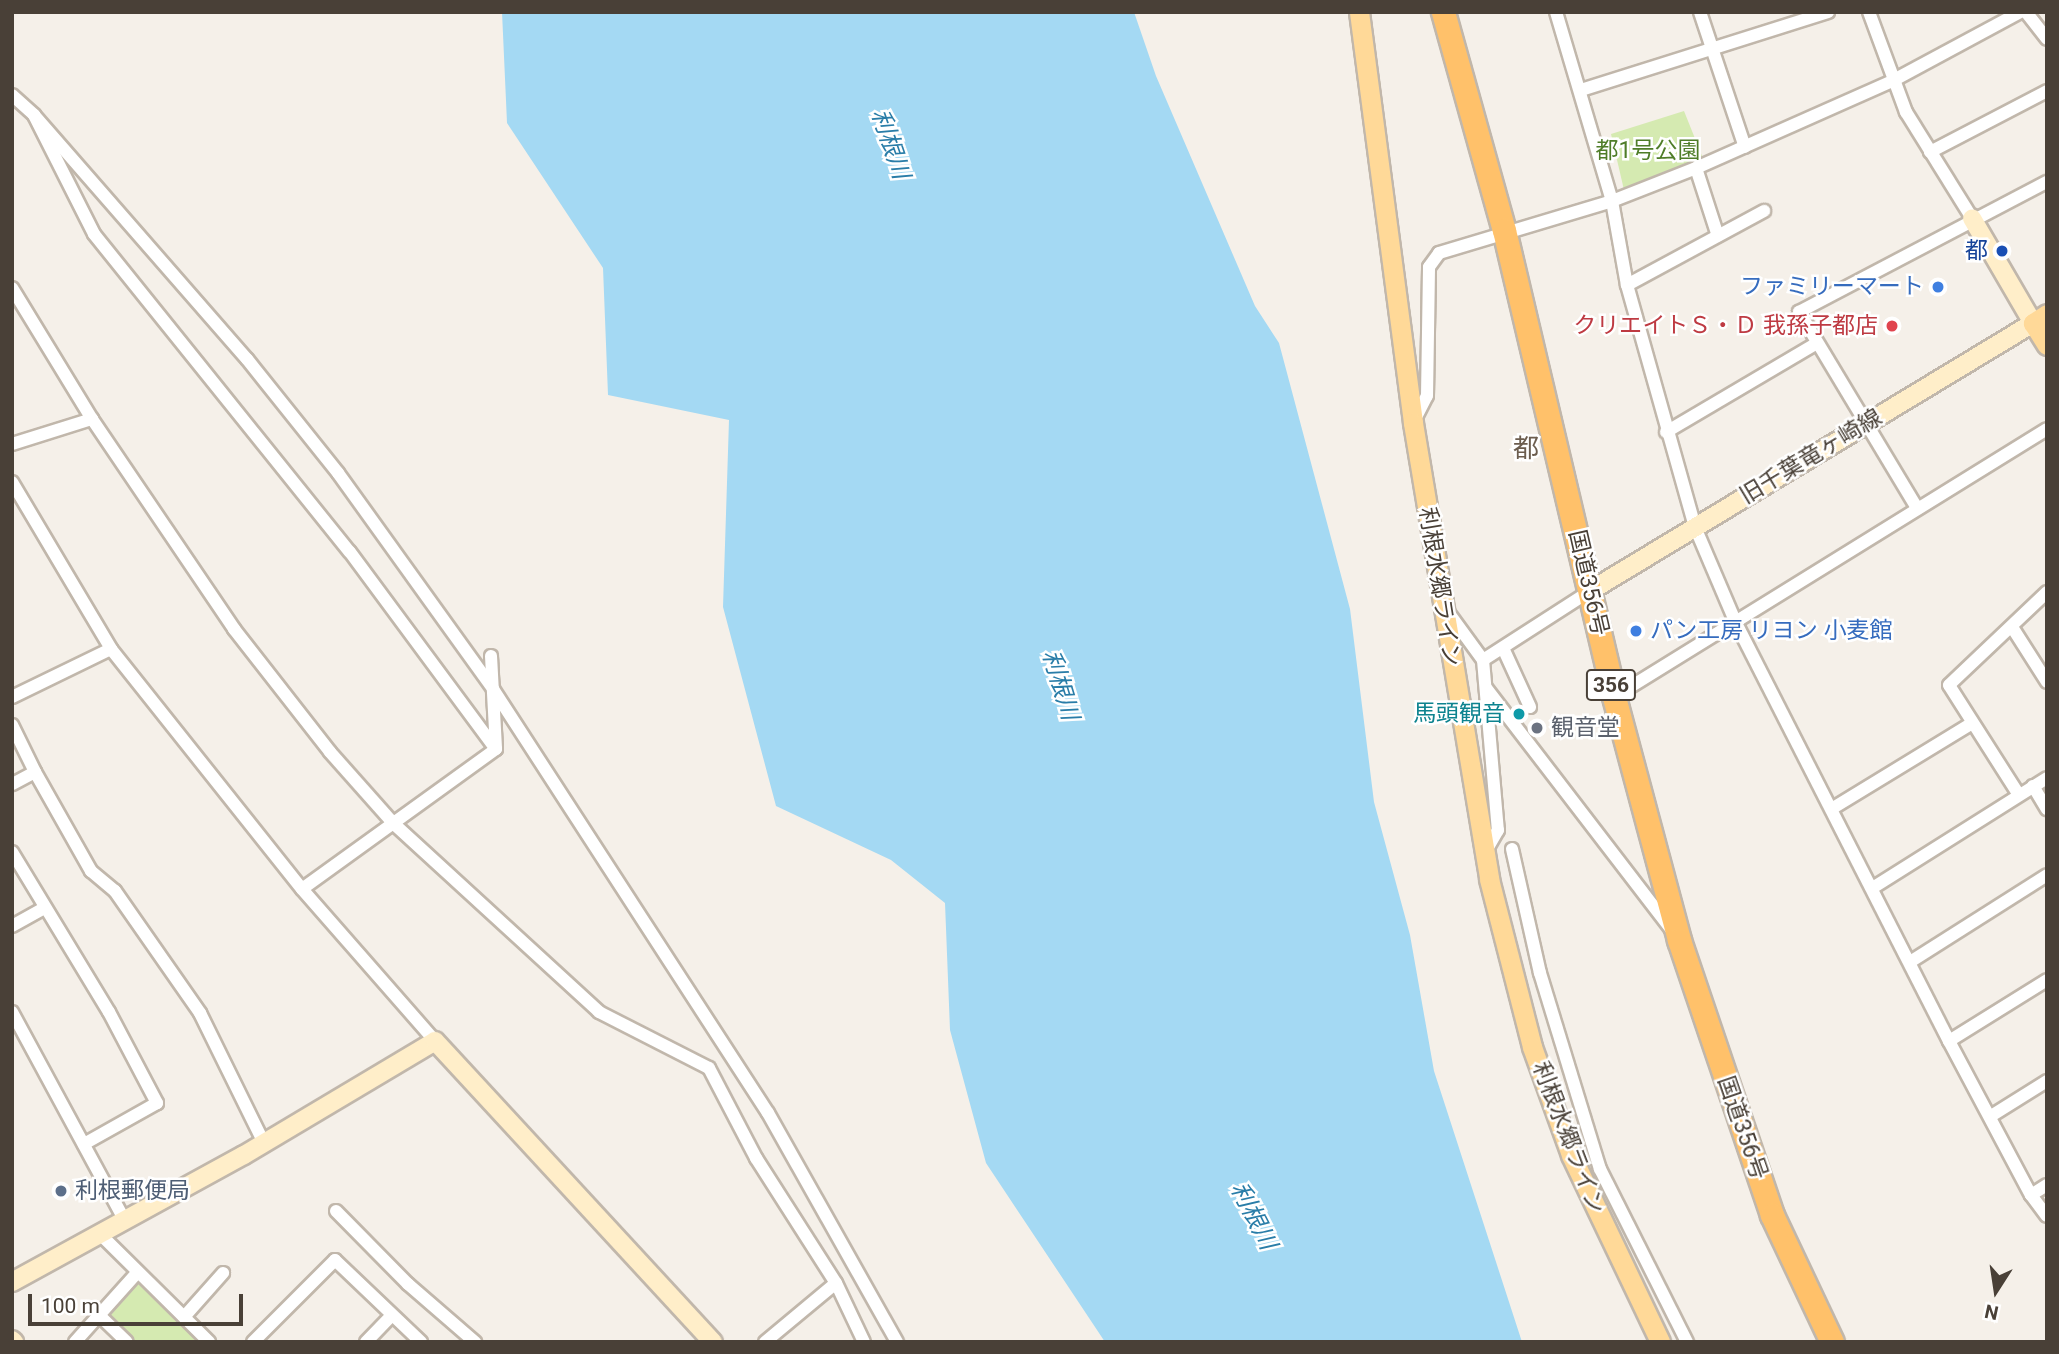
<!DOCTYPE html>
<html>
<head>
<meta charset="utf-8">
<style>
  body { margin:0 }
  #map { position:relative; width:2059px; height:1354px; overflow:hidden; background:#f5f0e9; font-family:Roboto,"Noto Sans JP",sans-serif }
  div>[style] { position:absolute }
  .green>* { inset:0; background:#d5eab1 }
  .water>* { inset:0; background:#a4d9f3 }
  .roads { filter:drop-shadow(2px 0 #c1b7ab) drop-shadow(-2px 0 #c1b7ab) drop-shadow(0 2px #c1b7ab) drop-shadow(0 -2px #c1b7ab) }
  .street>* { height:12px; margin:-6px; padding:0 6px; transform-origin:6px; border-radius:6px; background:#fff }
  .secondary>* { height:18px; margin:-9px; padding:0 9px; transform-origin:9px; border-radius:9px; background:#ffeec9 }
  .primary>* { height:19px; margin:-9.5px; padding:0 9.5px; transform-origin:9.5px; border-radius:9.5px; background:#ffd998 }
  .highway>* { height:23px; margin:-11.5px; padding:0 11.5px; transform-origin:11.5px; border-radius:11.5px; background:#ffc16a }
  .dots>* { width:19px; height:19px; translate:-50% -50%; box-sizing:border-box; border:4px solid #fff; border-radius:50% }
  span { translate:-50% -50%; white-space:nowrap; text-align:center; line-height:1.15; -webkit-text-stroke:5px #fff; paint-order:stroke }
  .shield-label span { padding:2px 5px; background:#fff; border:2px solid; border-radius:5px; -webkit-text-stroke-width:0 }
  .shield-label { font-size:21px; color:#494037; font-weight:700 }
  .park-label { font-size:23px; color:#4f7d28 }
  .transit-label { font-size:23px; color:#164399 }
  .right { translate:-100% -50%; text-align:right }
  .shop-label { font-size:23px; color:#366cbe }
  .left { translate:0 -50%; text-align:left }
  .health-label { font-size:23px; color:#be3a42 }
  .street-label { font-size:23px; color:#494037 }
  .culture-label { font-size:23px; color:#0d838f }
  .worship-label { font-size:23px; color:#5b616d }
  .service-label { font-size:23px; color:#4e5e75 }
  .water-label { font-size:24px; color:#297da8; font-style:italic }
  .quarter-label { font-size:26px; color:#6c5d4e }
  .frame { position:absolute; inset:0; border:14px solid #494037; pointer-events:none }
  .north { position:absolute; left:1961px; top:1256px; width:70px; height:70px; -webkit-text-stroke:5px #fff; paint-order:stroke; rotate:192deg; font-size:19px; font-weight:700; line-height:28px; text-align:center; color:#494037 }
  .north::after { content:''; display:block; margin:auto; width:24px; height:32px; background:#494037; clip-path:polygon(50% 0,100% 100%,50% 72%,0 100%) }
  .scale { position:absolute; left:28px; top:1294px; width:215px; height:32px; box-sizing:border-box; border:4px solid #494037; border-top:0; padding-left:9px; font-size:21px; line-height:24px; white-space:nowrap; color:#494037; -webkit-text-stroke:5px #fff; paint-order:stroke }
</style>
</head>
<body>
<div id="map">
  <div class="green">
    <i style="clip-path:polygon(1684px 111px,1704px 161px,1624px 190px,1611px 134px)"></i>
    <i style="clip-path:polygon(141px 1280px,203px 1342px,133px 1342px,103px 1313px)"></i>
  </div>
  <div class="water">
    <i style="clip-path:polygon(502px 12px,1134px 12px,1156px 76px,1255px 306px,1279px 343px,1350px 609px,1374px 802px,1410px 935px,1434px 1071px,1522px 1342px,1105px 1342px,986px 1163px,950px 1030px,945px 903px,891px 860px,776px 806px,723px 607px,729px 420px,608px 395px,603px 268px,507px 123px)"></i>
  </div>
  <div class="roads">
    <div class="street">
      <i style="left:1556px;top:12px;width:197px;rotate:73.5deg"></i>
      <i style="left:1612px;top:201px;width:85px;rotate:79.9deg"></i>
      <i style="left:1627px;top:285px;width:251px;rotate:74.3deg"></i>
      <i style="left:1695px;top:527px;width:104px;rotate:66.9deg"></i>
      <i style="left:1736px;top:623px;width:469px;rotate:63deg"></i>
      <i style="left:1949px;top:1041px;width:174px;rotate:62deg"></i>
      <i style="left:2031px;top:1195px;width:26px;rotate:53deg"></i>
      <i style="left:1700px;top:12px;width:142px;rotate:71.6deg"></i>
      <i style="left:1869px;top:12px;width:107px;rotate:69.7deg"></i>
      <i style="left:1906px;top:112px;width:125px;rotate:58.1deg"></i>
      <i style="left:2026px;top:12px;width:34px;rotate:52deg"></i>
      <i style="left:1581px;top:90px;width:259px;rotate:-17.5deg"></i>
      <i style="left:12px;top:95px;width:30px;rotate:42deg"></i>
      <i style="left:34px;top:115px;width:133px;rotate:63.2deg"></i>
      <i style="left:94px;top:234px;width:408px;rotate:51.2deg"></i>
      <i style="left:350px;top:552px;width:245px;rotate:53.5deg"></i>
      <i style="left:496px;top:749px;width:239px;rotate:144.2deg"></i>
      <i style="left:34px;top:115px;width:324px;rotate:48.9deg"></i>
      <i style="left:247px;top:359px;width:146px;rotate:51.4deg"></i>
      <i style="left:338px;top:473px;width:266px;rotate:54.3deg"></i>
      <i style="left:493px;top:689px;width:505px;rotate:57.03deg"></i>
      <i style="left:768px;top:1113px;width:263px;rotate:60.6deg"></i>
      <i style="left:1930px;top:152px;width:132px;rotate:-27.5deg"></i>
      <i style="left:1696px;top:168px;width:71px;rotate:72.1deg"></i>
      <i style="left:1627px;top:285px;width:156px;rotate:-28.4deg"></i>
      <i style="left:12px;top:288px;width:153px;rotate:58.6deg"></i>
      <i style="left:92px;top:419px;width:254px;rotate:55.9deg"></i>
      <i style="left:234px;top:629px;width:156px;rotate:52deg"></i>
      <i style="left:330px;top:752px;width:95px;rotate:48.4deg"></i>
      <i style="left:393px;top:823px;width:280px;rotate:42.5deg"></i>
      <i style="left:599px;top:1012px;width:123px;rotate:27deg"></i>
      <i style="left:709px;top:1068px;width:102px;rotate:62.4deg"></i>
      <i style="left:756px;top:1158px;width:148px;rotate:57.4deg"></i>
      <i style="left:836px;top:1283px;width:65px;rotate:64.6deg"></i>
      <i style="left:1413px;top:423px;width:30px;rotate:-63deg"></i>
      <i style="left:1427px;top:396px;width:129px;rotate:-89.1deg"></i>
      <i style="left:1429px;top:267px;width:17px;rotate:-54deg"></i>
      <i style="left:1439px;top:253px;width:181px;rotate:-16.7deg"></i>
      <i style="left:1612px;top:201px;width:90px;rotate:-21.4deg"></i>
      <i style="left:1696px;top:168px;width:214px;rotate:-23.9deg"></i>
      <i style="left:1892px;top:81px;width:145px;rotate:-28.3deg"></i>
      <i style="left:1666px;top:432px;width:175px;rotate:-30.5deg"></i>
      <i style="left:12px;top:444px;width:84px;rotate:-17.4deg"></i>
      <i style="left:12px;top:482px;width:194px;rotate:59.3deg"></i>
      <i style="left:111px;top:649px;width:307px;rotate:51.5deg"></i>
      <i style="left:302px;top:889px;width:202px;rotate:48.8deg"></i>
      <i style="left:1917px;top:508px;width:229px;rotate:-121deg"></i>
      <i style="left:1799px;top:312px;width:280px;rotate:-27.7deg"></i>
      <i style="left:1448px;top:612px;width:59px;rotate:53.9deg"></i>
      <i style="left:1483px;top:660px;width:171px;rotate:85deg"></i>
      <i style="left:1498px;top:830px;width:28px;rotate:120deg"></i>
      <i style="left:2012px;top:627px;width:65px;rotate:57.5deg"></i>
      <i style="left:1503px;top:648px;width:65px;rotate:65.4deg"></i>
      <i style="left:491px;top:656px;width:93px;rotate:86.9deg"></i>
      <i style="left:1483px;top:660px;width:127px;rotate:-32.8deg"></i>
      <i style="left:1486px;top:688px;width:304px;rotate:52.5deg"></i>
      <i style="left:12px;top:697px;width:110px;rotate:-25.9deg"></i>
      <i style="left:1614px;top:697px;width:509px;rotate:-31.75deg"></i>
      <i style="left:12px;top:725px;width:52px;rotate:63.9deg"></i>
      <i style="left:35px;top:772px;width:26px;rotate:152deg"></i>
      <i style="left:35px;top:772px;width:114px;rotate:60.5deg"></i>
      <i style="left:91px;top:871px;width:31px;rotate:40deg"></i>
      <i style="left:115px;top:891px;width:149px;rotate:55.1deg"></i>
      <i style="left:200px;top:1013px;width:145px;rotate:63.8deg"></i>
      <i style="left:2033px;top:786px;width:27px;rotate:59deg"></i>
      <i style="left:2019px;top:795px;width:130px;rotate:-122.5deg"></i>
      <i style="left:1949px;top:685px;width:135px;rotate:-43.5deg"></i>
      <i style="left:1833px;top:808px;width:163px;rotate:-31.4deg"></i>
      <i style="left:1512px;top:849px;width:127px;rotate:77.3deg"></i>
      <i style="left:1540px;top:973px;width:205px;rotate:73deg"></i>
      <i style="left:1600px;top:1169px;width:194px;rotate:63.3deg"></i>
      <i style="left:12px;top:852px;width:187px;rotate:58.8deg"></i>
      <i style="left:109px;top:1012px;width:103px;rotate:62.2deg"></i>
      <i style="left:157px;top:1103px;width:84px;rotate:150.7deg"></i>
      <i style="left:1874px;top:887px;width:204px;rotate:-32.2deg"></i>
      <i style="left:12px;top:926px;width:37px;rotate:-29deg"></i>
      <i style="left:1910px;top:962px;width:162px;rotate:-32.4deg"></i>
      <i style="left:12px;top:1012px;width:235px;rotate:61.6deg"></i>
      <i style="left:1949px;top:1041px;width:115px;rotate:-31.9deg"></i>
      <i style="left:1991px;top:1116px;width:66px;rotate:-32deg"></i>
      <i style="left:2031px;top:1195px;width:19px;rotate:-32deg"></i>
      <i style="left:336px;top:1211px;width:103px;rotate:45.4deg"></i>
      <i style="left:408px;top:1284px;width:89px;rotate:40.9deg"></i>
      <i style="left:99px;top:1233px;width:155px;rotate:44.7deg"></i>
      <i style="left:100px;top:1316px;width:37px;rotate:44deg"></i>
      <i style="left:184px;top:1317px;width:59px;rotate:-48.4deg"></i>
      <i style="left:75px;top:1342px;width:93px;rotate:-48.1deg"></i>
      <i style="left:253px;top:1342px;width:116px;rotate:-45deg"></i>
      <i style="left:335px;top:1260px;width:119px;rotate:43.6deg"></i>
      <i style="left:366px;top:1342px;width:37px;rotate:-46deg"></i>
      <i style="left:765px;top:1342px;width:92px;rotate:-39.7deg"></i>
    </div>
    <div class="secondary">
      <i style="left:1590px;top:591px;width:518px;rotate:-31.17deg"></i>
      <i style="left:2033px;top:323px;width:121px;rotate:-120.2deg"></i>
      <i style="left:12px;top:1282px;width:264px;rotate:-28.7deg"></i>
      <i style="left:244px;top:1155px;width:222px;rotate:-30.8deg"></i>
      <i style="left:435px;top:1041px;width:410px;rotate:47.3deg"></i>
      <i style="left:12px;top:1340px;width:3px;rotate:45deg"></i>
    </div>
    <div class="primary">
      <i style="left:1359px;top:12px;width:415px;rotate:82.5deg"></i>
      <i style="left:1413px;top:423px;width:462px;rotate:80.5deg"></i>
      <i style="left:1489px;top:879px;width:173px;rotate:75.6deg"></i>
      <i style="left:1532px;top:1047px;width:115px;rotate:70.1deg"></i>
      <i style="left:1571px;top:1155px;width:207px;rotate:64.5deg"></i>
      <i style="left:2047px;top:314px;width:17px;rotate:147deg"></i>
      <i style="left:2033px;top:323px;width:26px;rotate:58deg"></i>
    </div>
    <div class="highway">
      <i style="left:1443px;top:12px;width:226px;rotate:74.4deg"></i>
      <i style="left:1504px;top:230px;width:480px;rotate:76.7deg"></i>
      <i style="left:1614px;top:697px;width:252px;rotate:75deg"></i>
      <i style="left:1679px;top:940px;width:290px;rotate:71.3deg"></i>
      <i style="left:1772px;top:1215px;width:140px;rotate:64.7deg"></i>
    </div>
  </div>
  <div class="dots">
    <i style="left:2002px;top:251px;background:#1a4fb4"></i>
    <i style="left:1938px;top:287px;background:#3f7fe0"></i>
    <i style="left:1892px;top:326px;background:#e0444e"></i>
    <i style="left:1636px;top:631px;background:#3f7fe0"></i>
    <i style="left:1519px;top:714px;background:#0f9aa8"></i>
    <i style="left:1537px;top:728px;background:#6b7280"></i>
    <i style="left:61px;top:1191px;background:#5c6f8a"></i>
  </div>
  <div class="shield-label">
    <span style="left:1611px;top:685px">356</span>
  </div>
  <div class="park-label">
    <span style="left:1648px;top:151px">都1号公園</span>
  </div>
  <div class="transit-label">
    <span class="right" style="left:1988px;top:251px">都</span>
  </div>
  <div class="shop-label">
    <span class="right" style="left:1924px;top:287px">ファミリーマート</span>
    <span class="left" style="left:1650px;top:631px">パン工房 リヨン 小麦館</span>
  </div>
  <div class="health-label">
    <span class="right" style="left:1878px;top:326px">クリエイトＳ・Ｄ 我孫子都店</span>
  </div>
  <div class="street-label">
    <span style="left:1811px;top:457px;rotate:-31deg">旧千葉竜ヶ崎線</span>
    <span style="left:1588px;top:583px;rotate:77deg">国道356号</span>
    <span style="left:1439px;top:587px;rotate:81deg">利根水郷ライン</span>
    <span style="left:1742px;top:1128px;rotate:71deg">国道356号</span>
    <span style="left:1568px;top:1138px;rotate:69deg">利根水郷ライン</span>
  </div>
  <div class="culture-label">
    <span class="right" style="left:1505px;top:714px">馬頭観音</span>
  </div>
  <div class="worship-label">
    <span class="left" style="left:1551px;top:728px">観音堂</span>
  </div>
  <div class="service-label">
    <span class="left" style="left:75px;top:1191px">利根郵便局</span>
  </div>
  <div class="water-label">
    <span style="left:890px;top:144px;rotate:71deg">利根川</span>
    <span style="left:1060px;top:685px;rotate:73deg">利根川</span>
    <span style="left:1253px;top:1216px;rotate:63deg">利根川</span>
  </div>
  <div class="quarter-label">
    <span style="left:1526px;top:449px">都</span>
  </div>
  <div class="frame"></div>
  <div class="north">N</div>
  <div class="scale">100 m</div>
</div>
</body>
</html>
